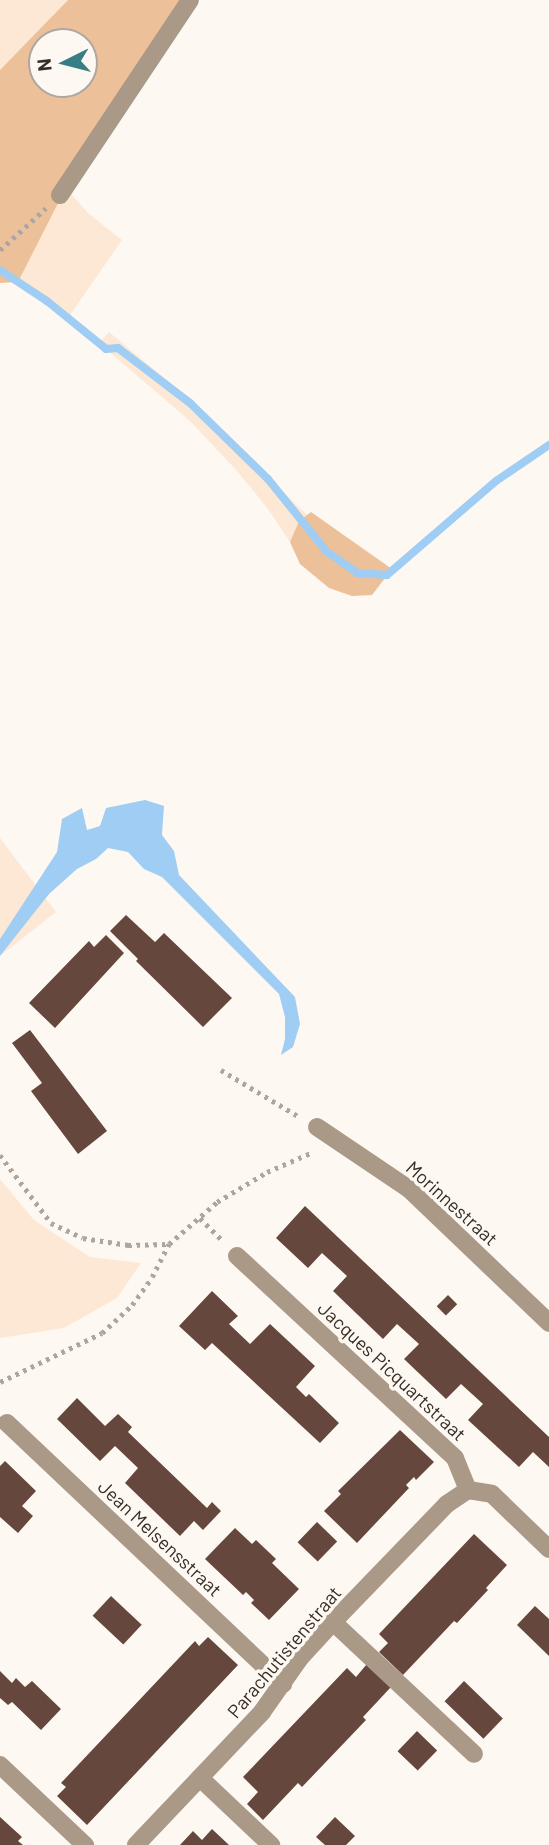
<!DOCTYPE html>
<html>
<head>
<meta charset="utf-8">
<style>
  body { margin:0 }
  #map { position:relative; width:549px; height:1845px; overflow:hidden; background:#fef8f3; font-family:Barlow,sans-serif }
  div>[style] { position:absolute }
  .green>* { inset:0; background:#fde8d5 }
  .forest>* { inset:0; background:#ecc199 }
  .water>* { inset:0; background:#9fcdf3 }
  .stream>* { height:8px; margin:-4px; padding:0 4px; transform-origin:4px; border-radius:4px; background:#9fcdf3 }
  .building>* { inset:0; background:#66473d; transform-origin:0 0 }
  .path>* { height:4.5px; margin-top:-2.25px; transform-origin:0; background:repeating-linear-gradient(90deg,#ada59e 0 3.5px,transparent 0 8.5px) }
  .minor>* { height:18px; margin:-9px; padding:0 9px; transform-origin:9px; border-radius:9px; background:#aa9987 }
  span { translate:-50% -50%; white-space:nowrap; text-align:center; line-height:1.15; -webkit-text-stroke:7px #fef8f3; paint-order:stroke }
  .street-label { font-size:19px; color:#372d23 }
  .north { position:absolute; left:28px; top:28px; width:70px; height:70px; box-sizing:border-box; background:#fef8f3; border:2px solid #aea7a0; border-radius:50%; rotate:264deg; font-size:19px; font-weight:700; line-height:28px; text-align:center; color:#372d23 }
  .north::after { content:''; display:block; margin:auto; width:24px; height:32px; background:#377f86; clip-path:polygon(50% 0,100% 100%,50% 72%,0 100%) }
</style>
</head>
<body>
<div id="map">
  <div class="green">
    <i style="clip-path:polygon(0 0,68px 0,0 70px)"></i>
    <i style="clip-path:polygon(66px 188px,88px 213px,122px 240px,68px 318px,18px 282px)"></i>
    <i style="clip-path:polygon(109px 332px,168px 381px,307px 515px,299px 521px,290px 542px,268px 509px,237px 471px,191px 422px,99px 343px)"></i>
    <i style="clip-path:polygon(0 838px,56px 912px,0 956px)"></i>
    <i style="clip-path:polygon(0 1179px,34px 1220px,90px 1257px,141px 1263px,117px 1298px,64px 1328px,0 1338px)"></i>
  </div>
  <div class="forest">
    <i style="clip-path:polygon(evenodd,68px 0,184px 0,72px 176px,18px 282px,0 283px,0 70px,68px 0,42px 42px,84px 42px,84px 84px,42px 84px,42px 42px)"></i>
    <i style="clip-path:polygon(311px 512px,392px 569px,372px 595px,352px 596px,329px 588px,300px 564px,290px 542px,299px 521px)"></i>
  </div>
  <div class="water">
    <i style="clip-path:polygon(145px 800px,164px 806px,162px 835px,174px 851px,179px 875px,295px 997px,300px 1024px,293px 1047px,281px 1055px,285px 1039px,285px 1017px,279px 994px,162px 877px,144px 869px,128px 852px,108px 848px,96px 859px,77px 869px,49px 894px,0 956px,0 939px,57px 852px,62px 819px,82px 808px,87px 830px,100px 826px,106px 808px)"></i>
  </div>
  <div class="stream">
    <i style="left:0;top:270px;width:56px;rotate:33.4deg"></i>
    <i style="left:47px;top:301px;width:76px;rotate:39.1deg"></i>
    <i style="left:106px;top:349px;width:12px;rotate:-5deg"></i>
    <i style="left:118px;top:348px;width:91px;rotate:37.4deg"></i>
    <i style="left:190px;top:403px;width:109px;rotate:44.3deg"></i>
    <i style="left:268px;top:479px;width:92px;rotate:51.1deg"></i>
    <i style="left:326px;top:551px;width:38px;rotate:35deg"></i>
    <i style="left:357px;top:573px;width:30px;rotate:4deg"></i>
    <i style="left:387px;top:575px;width:144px;rotate:-40.8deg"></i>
    <i style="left:496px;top:481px;width:64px;rotate:-34.2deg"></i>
  </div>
  <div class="building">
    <i style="clip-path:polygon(126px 915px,155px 942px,164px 933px,232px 998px,203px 1027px,136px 961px,138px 959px,110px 931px)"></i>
    <i style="clip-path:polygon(106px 935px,124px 953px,55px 1028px,29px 1003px,89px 941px,94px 947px)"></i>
    <i style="clip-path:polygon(30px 1030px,107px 1131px,78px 1154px,31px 1091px,42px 1083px,12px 1043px)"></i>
    <i style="clip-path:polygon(305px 1206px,549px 1437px,549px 1467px,533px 1452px,519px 1467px,468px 1420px,483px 1404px,461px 1384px,446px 1399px,404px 1359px,419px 1344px,397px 1324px,383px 1339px,333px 1291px,347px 1276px,322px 1253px,308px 1268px,276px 1238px)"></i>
    <i style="clip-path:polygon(212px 1291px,238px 1316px,229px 1324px,250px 1344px,270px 1324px,315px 1366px,296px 1387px,306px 1397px,309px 1394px,339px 1423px,320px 1443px,212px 1343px,205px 1350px,179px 1326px)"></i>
    <i style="left:448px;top:1295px;width:13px;height:16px;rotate:45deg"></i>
    <i style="clip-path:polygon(77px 1398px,105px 1426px,118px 1414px,132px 1427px,128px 1432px,207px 1508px,212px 1502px,221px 1511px,203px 1530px,194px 1521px,180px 1536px,125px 1483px,138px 1468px,115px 1446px,100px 1461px,57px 1419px)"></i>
    <i style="clip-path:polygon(400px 1430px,434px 1462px,416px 1480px,414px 1477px,406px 1485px,409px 1488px,357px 1543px,324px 1511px,341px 1494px,338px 1491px)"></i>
    <i style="clip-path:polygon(5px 1461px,36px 1491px,22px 1506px,33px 1516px,18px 1533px,0 1517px,0 1466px)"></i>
    <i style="left:317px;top:1522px;width:28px;height:28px;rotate:44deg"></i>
    <i style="clip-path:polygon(235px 1528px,252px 1544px,256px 1540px,276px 1559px,272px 1563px,299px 1589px,269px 1620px,251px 1603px,254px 1600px,246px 1592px,243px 1595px,205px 1559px)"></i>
    <i style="clip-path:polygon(474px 1534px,507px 1565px,486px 1588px,488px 1590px,457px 1623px,454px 1621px,403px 1675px,379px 1652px,388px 1643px,379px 1634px)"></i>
    <i style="left:111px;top:1596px;width:42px;height:27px;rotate:43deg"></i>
    <i style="clip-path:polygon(535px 1606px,549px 1619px,549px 1656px,517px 1625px)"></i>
    <i style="clip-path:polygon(208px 1637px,238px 1665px,87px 1825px,57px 1796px,66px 1787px,61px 1783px,195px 1641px,199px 1646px)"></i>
    <i style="clip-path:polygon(367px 1664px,391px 1687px,363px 1717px,366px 1720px,302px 1787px,298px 1783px,263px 1820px,247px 1804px,258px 1792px,243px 1777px,347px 1668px,356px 1677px)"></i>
    <i style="clip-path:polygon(0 1671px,12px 1683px,16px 1678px,25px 1687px,32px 1681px,61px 1709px,41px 1730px,12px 1702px,8px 1705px,0 1698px)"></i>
    <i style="left:464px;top:1681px;width:54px;height:28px;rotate:44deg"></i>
    <i style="left:417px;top:1731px;width:28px;height:28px;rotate:44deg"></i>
    <i style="clip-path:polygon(0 1817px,22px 1837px,18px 1841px,23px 1845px,0 1845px)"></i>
    <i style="clip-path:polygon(335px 1817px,355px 1836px,346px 1845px,325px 1845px,316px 1837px)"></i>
    <i style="clip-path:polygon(212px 1829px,229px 1845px,180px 1845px,193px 1831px,202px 1840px)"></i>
  </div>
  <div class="path">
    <i style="left:0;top:250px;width:62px;rotate:-42.4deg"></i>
    <i style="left:221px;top:1070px;width:90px;rotate:30.9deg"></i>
    <i style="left:0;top:1155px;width:85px;rotate:53.1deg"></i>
    <i style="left:51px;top:1223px;width:35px;rotate:25deg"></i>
    <i style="left:83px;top:1238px;width:46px;rotate:8.8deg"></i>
    <i style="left:128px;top:1245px;width:40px;rotate:-1.4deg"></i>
    <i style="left:200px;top:1218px;width:31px;rotate:45deg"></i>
    <i style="left:0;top:1382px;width:113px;rotate:-25.7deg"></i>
    <i style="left:102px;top:1333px;width:41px;rotate:-43deg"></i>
    <i style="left:132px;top:1305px;width:34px;rotate:-54deg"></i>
    <i style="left:152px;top:1277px;width:37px;rotate:-63deg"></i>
    <i style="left:169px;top:1244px;width:64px;rotate:-41.2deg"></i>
    <i style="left:217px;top:1202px;width:58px;rotate:-31deg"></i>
    <i style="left:267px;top:1172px;width:50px;rotate:-23.5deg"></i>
  </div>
  <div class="minor">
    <i style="left:60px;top:195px;width:234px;rotate:-56.3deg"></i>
    <i style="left:317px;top:1127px;width:111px;rotate:34deg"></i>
    <i style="left:409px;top:1189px;width:194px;rotate:43.7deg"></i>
    <i style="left:237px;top:1256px;width:297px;rotate:42.8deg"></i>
    <i style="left:455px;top:1458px;width:35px;rotate:68deg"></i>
    <i style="left:468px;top:1490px;width:24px;rotate:9deg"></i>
    <i style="left:492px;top:1494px;width:79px;rotate:44deg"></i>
    <i style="left:7px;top:1423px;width:380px;rotate:43.4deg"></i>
    <i style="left:333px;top:1622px;width:193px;rotate:43.1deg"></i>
    <i style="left:0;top:1765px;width:117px;rotate:43.3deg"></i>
    <i style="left:200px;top:1778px;width:98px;rotate:43.3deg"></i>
    <i style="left:136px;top:1845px;width:183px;rotate:-46.5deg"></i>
    <i style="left:262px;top:1712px;width:66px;rotate:-54.9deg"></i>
    <i style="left:300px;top:1658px;width:49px;rotate:-47.5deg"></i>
    <i style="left:333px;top:1622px;width:164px;rotate:-46deg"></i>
    <i style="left:447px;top:1504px;width:25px;rotate:-34deg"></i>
  </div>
  <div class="street-label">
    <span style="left:452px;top:1203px;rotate:42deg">Morinnestraat</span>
    <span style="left:392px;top:1371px;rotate:43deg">Jacques Picquartstraat</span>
    <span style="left:160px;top:1538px;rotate:43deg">Jean Melsensstraat</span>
    <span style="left:284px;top:1652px;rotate:-50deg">Parachutistenstraat</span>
  </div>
  <div class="north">N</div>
</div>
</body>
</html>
